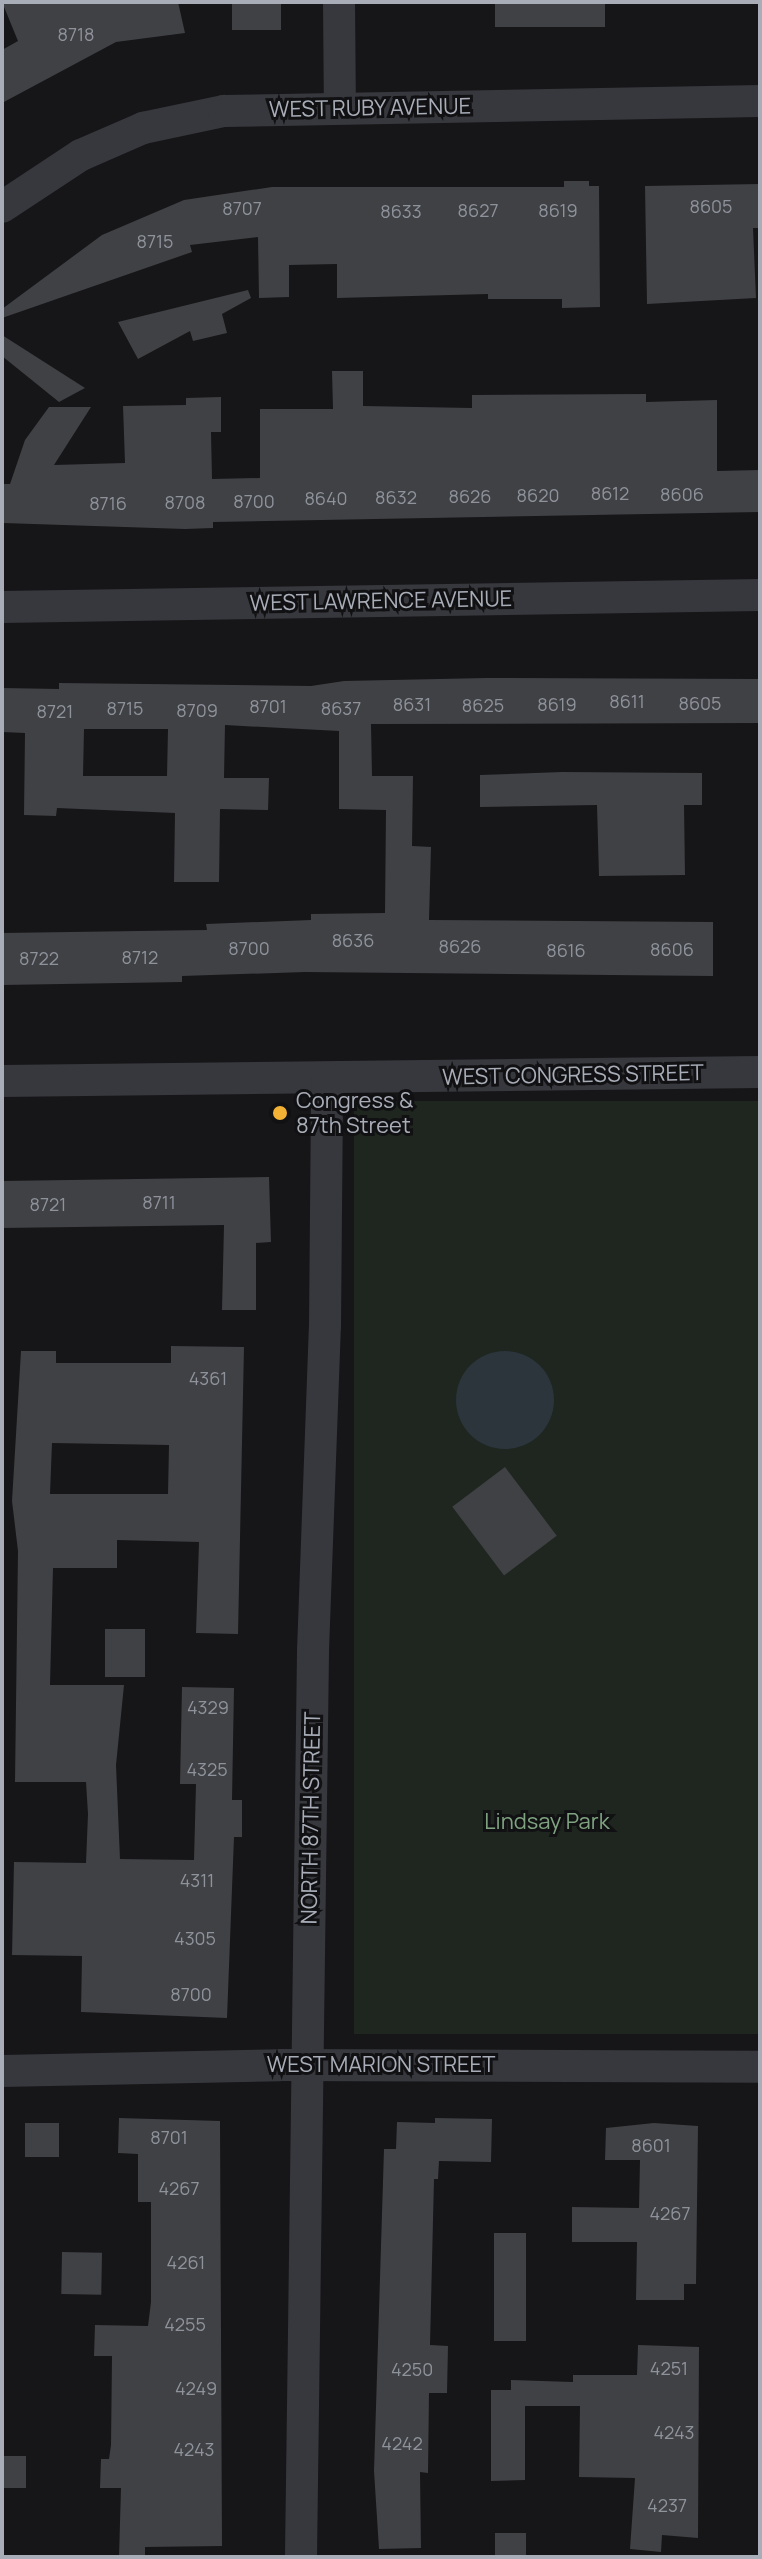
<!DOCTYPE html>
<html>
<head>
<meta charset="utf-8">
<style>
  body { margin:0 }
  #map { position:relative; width:762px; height:2559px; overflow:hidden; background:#161618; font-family:Manrope,sans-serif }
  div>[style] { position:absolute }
  .green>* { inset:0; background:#1e261f; transform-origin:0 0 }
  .water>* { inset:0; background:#2c353c }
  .round { border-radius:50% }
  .building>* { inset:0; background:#404145; transform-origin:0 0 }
  .minor>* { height:32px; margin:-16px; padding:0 16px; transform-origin:16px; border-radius:16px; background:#37383d }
  .dots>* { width:22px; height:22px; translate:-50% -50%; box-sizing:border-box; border:4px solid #111113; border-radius:50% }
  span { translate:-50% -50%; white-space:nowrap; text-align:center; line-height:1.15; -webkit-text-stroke:6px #111113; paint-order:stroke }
  .number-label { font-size:18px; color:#8e929b }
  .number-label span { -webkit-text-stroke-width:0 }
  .street-label { font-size:22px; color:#a8adb8 }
  .poi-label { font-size:22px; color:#a8adb8 }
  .left { translate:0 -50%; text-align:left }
  .park-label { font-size:22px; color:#7fa381 }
  .frame { position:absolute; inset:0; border:4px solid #a8adb8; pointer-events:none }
</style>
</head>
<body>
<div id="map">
  <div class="green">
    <i style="left:760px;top:1101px;width:933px;height:406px;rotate:90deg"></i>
  </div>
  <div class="water">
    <i class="round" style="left:456px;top:1351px;width:98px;height:98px"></i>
  </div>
  <div class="building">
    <i style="clip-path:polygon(2px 2px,178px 2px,185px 33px,116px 42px,2px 103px,2px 50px,18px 41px)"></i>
    <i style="left:232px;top:2px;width:49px;height:28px"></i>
    <i style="left:495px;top:2px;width:110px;height:25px"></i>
    <i style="clip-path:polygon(564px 181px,589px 181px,589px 186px,599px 186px,600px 307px,562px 308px,562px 299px,488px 299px,488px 294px,337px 298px,337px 264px,289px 265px,289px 297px,259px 298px,258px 237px,190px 245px,192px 252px,2px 318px,2px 309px,102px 235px,184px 200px,272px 187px,564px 187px)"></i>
    <i style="clip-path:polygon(760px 184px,760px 228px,753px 228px,756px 298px,647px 304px,645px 186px)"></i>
    <i style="clip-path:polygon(248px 290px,251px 298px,222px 314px,227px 333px,193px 341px,190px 331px,138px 359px,118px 322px)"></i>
    <i style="clip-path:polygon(2px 335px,85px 388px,59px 402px,2px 356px)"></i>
    <i style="clip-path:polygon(332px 371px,363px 371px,363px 406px,472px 408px,472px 395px,646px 394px,646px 402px,717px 400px,717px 471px,760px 470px,760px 512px,213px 522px,213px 528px,185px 529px,3px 523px,3px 484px,10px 484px,25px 440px,49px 407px,91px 407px,54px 465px,125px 463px,123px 406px,186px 405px,186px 398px,221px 397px,221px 432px,211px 432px,212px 479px,260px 478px,260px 409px,333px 409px)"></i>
    <i style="clip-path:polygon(evenodd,486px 678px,760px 679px,760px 723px,371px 724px,372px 776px,413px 776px,412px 846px,431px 847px,429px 920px,713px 922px,713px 976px,305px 972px,182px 976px,182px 982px,2px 985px,2px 933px,207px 930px,206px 924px,311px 920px,311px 914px,385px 913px,386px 810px,339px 809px,339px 731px,225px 725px,224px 778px,269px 778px,268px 810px,220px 809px,219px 882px,174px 882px,175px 813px,57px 808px,56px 816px,24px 815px,25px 733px,2px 732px,2px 688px,59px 689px,59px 683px,311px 686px,344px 681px,486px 678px,84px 729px,168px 729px,167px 776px,83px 776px,84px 729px)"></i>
    <i style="clip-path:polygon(562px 772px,702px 773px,702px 805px,684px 805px,685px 875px,599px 876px,597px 805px,480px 807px,480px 775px)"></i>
    <i style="clip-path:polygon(269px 1177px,271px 1242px,256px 1243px,256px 1310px,222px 1310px,224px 1225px,2px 1228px,2px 1181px)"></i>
    <i style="clip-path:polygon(evenodd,171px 1346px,244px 1347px,238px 1634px,196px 1633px,199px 1542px,117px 1540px,117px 1568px,53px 1568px,50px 1685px,124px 1685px,116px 1765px,120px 1859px,194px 1860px,196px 1784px,180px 1784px,182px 1687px,234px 1688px,232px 1800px,242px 1800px,242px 1837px,234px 1837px,227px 2018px,81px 2012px,82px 1956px,12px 1955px,14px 1862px,86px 1863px,88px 1814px,86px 1782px,15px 1782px,18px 1551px,12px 1501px,21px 1351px,56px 1351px,56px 1363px,171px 1363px,171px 1346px,52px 1443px,169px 1445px,168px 1494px,50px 1494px,52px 1443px)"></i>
    <i style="left:505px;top:1467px;width:86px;height:66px;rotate:53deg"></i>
    <i style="left:105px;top:1629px;width:40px;height:48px"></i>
    <i style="clip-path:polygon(119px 2118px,220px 2121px,222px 2546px,145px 2547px,145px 2557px,119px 2557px,121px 2488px,100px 2488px,101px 2459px,109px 2459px,111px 2445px,112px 2356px,94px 2356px,95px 2325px,148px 2326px,151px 2302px,151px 2202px,138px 2202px,138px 2154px,118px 2153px)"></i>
    <i style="clip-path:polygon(435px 2118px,492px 2119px,491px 2162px,439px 2161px,438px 2179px,434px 2179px,430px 2345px,448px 2346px,447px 2393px,429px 2393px,428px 2473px,420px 2472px,421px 2548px,379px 2549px,374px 2471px,384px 2149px,396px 2149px,397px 2122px,435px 2123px)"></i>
    <i style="left:25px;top:2123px;width:34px;height:34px"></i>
    <i style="clip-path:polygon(654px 2123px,698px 2126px,696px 2284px,684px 2284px,684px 2300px,636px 2300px,637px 2242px,572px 2242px,572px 2207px,639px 2208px,640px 2160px,605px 2160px,606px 2128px)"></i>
    <i style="left:494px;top:2233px;width:32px;height:108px"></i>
    <i style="left:62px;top:2252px;width:40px;height:42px;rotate:1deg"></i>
    <i style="clip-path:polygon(638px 2345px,699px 2347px,698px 2538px,662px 2535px,661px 2552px,630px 2549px,635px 2478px,579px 2477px,580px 2406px,525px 2406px,525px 2480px,491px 2481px,491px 2390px,511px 2390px,511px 2380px,573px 2382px,573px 2375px,637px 2375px)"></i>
    <i style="left:2px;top:2456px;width:24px;height:32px"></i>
    <i style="left:495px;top:2533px;width:31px;height:24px"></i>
  </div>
  <div class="minor">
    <i style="left:339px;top:2px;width:105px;rotate:89.5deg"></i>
    <i style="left:2px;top:207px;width:95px;rotate:-33.4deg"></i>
    <i style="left:81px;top:155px;width:68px;rotate:-23.5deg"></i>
    <i style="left:143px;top:128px;width:83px;rotate:-11.9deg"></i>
    <i style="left:224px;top:111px;width:536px;rotate:-1.07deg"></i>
    <i style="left:2px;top:607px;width:758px;rotate:-0.91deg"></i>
    <i style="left:2px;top:1081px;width:758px;rotate:-0.68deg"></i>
    <i style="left:2px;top:2071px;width:278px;rotate:-1.2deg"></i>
    <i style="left:280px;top:2065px;width:480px;rotate:0.2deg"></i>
    <i style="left:301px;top:2557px;width:906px;rotate:-89.24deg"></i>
    <i style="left:313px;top:1651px;width:325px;rotate:-87.9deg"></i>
    <i style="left:325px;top:1326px;width:247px;rotate:-89.5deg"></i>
  </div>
  <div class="dots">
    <i style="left:280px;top:1113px;background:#f2b134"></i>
  </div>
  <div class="number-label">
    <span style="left:76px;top:34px">8718</span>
    <span style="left:711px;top:206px">8605</span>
    <span style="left:242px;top:208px">8707</span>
    <span style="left:478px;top:210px">8627</span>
    <span style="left:558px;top:210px">8619</span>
    <span style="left:401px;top:211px">8633</span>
    <span style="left:155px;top:241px">8715</span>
    <span style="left:610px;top:493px">8612</span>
    <span style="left:682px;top:494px">8606</span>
    <span style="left:538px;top:495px">8620</span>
    <span style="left:470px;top:496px">8626</span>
    <span style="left:396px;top:497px">8632</span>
    <span style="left:326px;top:498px">8640</span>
    <span style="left:254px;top:501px">8700</span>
    <span style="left:185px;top:502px">8708</span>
    <span style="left:108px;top:503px">8716</span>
    <span style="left:627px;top:701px">8611</span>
    <span style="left:700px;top:703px">8605</span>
    <span style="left:412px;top:704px">8631</span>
    <span style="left:557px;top:704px">8619</span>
    <span style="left:483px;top:705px">8625</span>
    <span style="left:268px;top:706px">8701</span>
    <span style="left:125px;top:708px">8715</span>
    <span style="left:341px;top:708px">8637</span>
    <span style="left:197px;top:710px">8709</span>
    <span style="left:55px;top:711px">8721</span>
    <span style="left:353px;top:940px">8636</span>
    <span style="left:460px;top:946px">8626</span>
    <span style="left:249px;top:948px">8700</span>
    <span style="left:672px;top:949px">8606</span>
    <span style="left:566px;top:950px">8616</span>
    <span style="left:140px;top:957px">8712</span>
    <span style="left:39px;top:958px">8722</span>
    <span style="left:159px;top:1202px">8711</span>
    <span style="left:48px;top:1204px">8721</span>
    <span style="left:208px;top:1378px">4361</span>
    <span style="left:208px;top:1707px">4329</span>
    <span style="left:207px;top:1769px">4325</span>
    <span style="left:197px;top:1880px">4311</span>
    <span style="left:195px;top:1938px">4305</span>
    <span style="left:191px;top:1994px">8700</span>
    <span style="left:169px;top:2137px">8701</span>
    <span style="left:651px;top:2145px">8601</span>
    <span style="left:179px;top:2188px">4267</span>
    <span style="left:670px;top:2213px">4267</span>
    <span style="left:186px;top:2262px">4261</span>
    <span style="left:185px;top:2324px">4255</span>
    <span style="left:669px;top:2368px">4251</span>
    <span style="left:412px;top:2369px">4250</span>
    <span style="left:196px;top:2388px">4249</span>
    <span style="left:674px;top:2432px">4243</span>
    <span style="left:402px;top:2443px">4242</span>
    <span style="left:194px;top:2449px">4243</span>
    <span style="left:667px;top:2505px">4237</span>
  </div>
  <div class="street-label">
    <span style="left:370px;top:108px;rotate:-1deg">WEST RUBY AVENUE</span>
    <span style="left:381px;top:601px;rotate:-1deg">WEST LAWRENCE AVENUE</span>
    <span style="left:573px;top:1075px;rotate:-1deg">WEST CONGRESS STREET</span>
    <span style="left:311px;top:1818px;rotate:-89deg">NORTH 87TH STREET</span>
    <span style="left:381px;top:2065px">WEST MARION STREET</span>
  </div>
  <div class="poi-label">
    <span class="left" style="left:296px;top:1113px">Congress &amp;<br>87th Street</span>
  </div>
  <div class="park-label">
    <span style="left:547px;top:1822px">Lindsay Park</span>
  </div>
  <div class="frame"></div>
</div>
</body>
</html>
